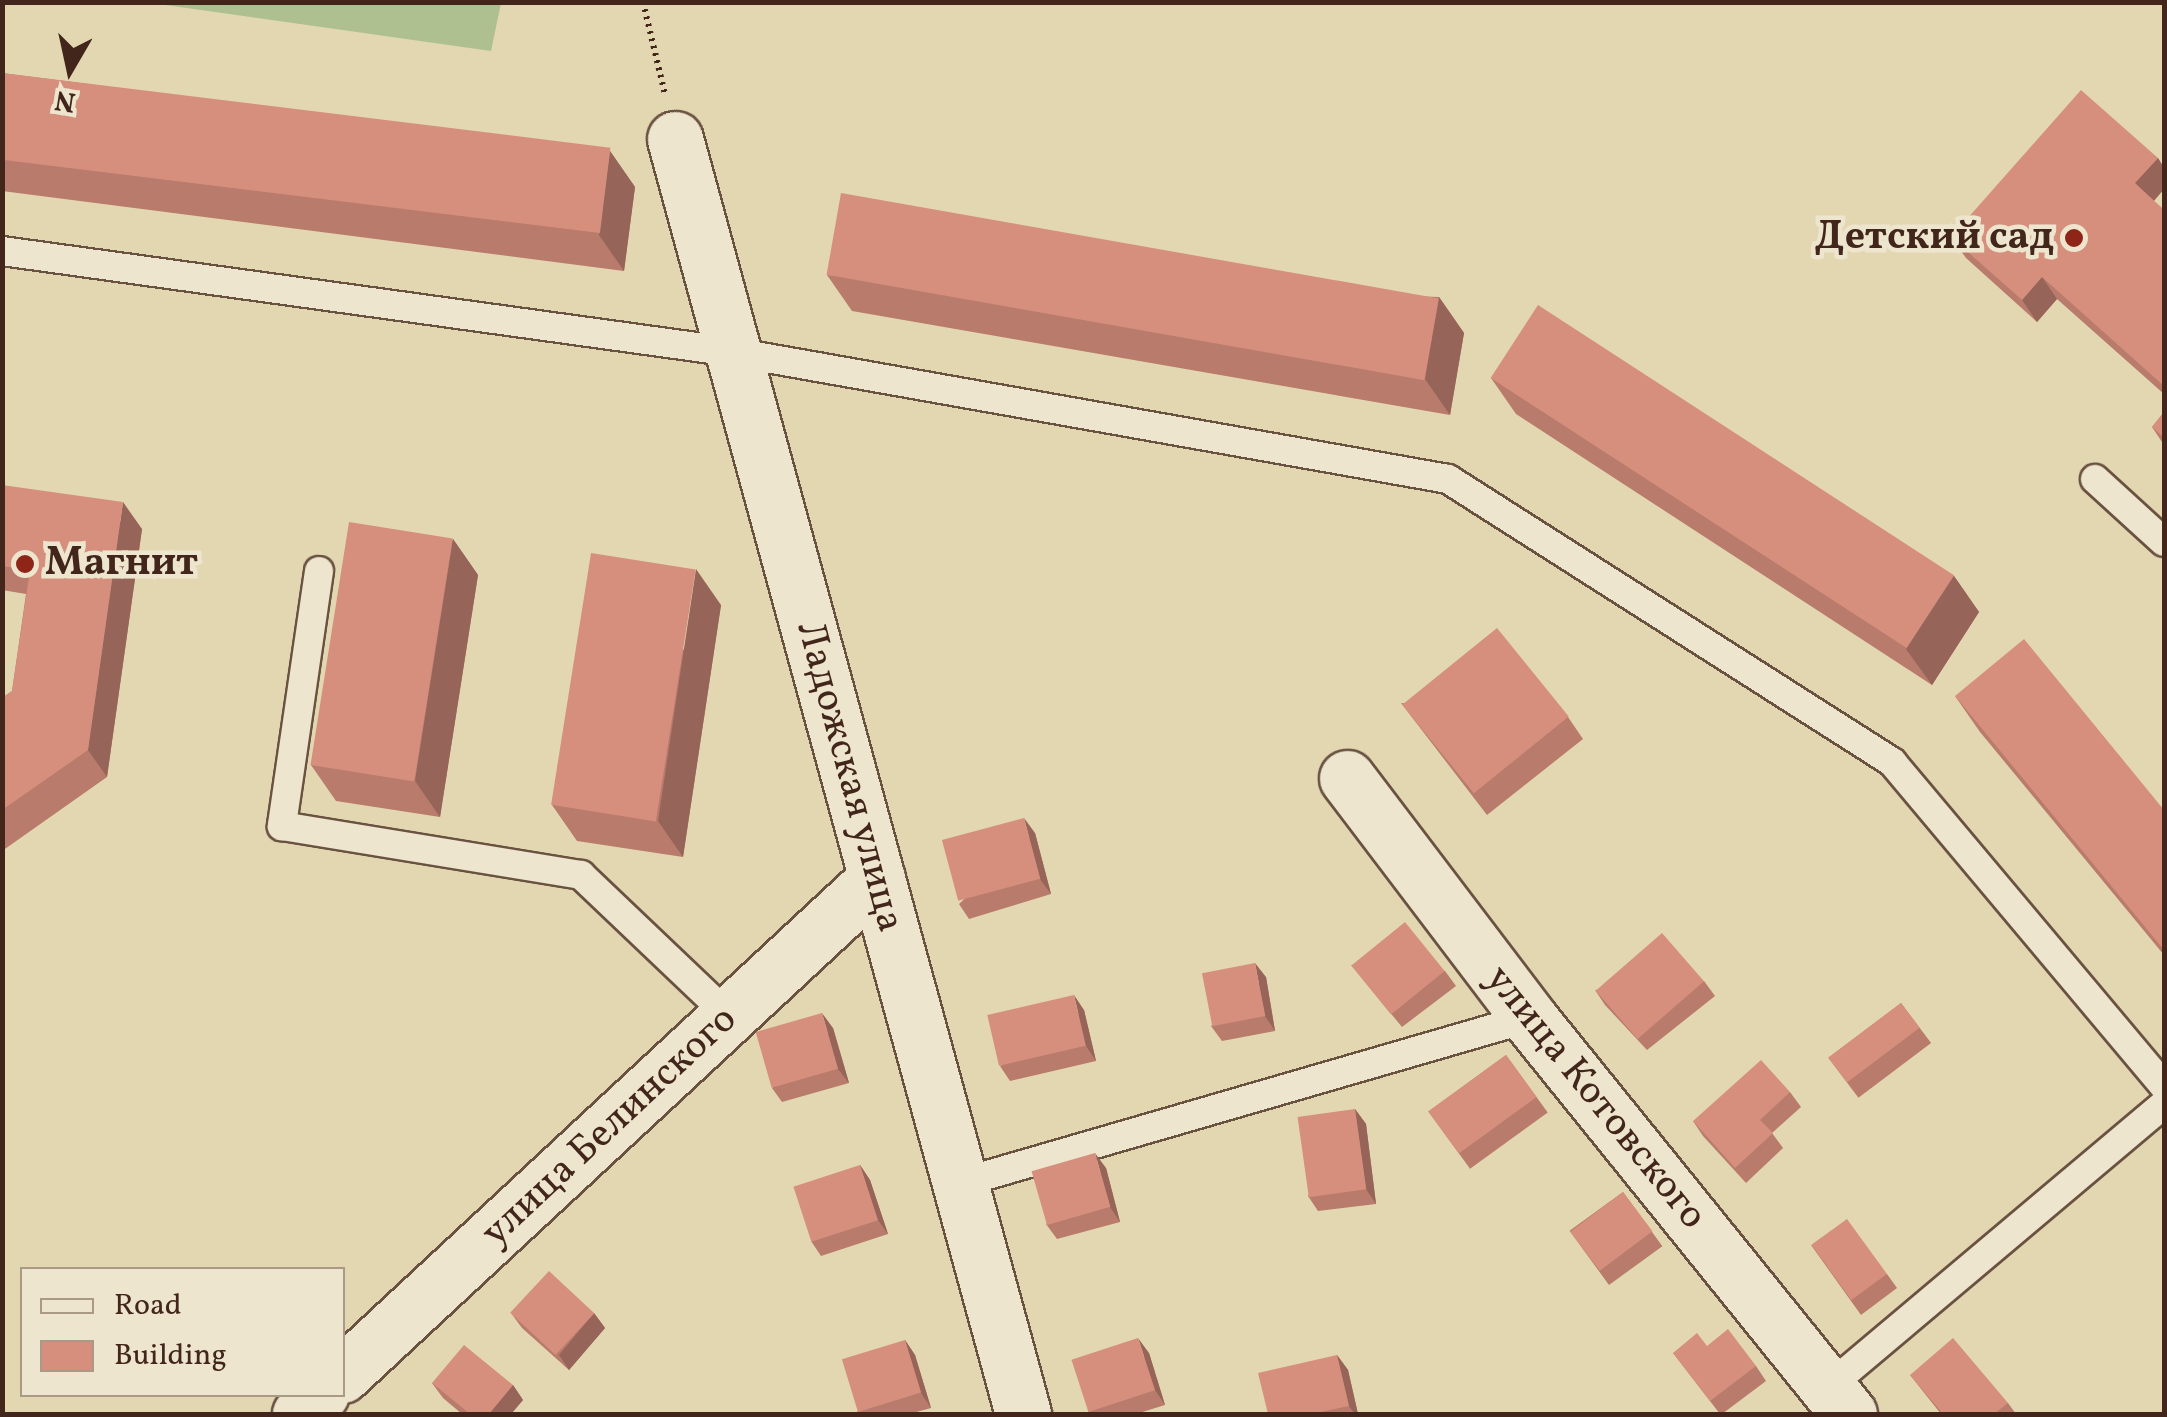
<!DOCTYPE html>
<html>
<head>
<meta charset="utf-8">
<style>
  body { margin:0 }
  #map { position:relative; width:2167px; height:1417px; overflow:hidden; background:#e3d7b2; font-family:Vollkorn,serif }
  div>[style] { position:absolute }
  .green>* { inset:0; background:#aebf90 }
  .path>* { height:6px; margin-top:-3px; transform-origin:0; background:repeating-linear-gradient(90deg,#42261b 0 2.5px,transparent 0 7.5px) }
  .roads { filter:drop-shadow(2px 0 #6a5241) drop-shadow(-2px 0 #6a5241) drop-shadow(0 2px #6a5241) drop-shadow(0 -2px #6a5241) }
  .service>* { height:28px; margin:-14px; padding:0 14px; transform-origin:14px; border-radius:14px; background:#ede5cd }
  .minor>* { height:55px; margin:-27.5px; padding:0 27.5px; transform-origin:27.5px; border-radius:27.5px; background:#ede5cd }
  .wall>* { inset:0; background:#b87b6c; transform-origin:0 0 }
  .shaded-wall>* { inset:0; background:#966458 }
  .building>* { inset:0; background:#d68f7d; transform-origin:0 0 }
  .dots>* { width:28px; height:28px; translate:-50% -50%; box-sizing:border-box; border:5px solid #ede5cd; border-radius:50% }
  span { translate:-50% -50%; white-space:nowrap; text-align:center; line-height:1.15; -webkit-text-stroke:9px #ede5cd; paint-order:stroke }
  .poi-label { font-size:40px; color:#42261b; font-weight:700 }
  .right { translate:-100% -50%; text-align:right }
  .left { translate:0 -50%; text-align:left }
  .street-label { font-size:40px; color:#42261b }
  .frame { position:absolute; inset:0; border:5px solid #42261b; pointer-events:none }
  .legend { position:absolute; left:20px; top:1267px; width:325px; height:130px; box-sizing:border-box; background:#ede5cd; border:2px solid #a99986; margin:0; padding:12px 18px; list-style:none; font-size:30px; color:#42261b }
  .legend li { display:flex; align-items:center; gap:20px; height:50px }
  .legend b { width:50px; border:2px solid #a99986 }
  .north { position:absolute; left:20px; top:20px; width:100px; height:100px; -webkit-text-stroke:8px #ede5cd; paint-order:stroke; rotate:189deg; font-size:28px; font-weight:700; line-height:40px; text-align:center; color:#42261b }
  .north::after { content:''; display:block; margin:auto; width:35px; height:45px; background:#42261b; clip-path:polygon(50% 0,100% 100%,50% 72%,0 100%) }
</style>
</head>
<body>
<div id="map">
  <div class="green">
    <i style="clip-path:polygon(151px 3px,501px 2px,501px 3px,491px 51px)"></i>
  </div>
  <div class="path">
    <i style="left:643px;top:2px;width:95px;rotate:76.6deg"></i>
  </div>
  <div class="roads">
    <div class="service">
      <i style="left:2px;top:251px;width:738px;rotate:7.87deg"></i>
      <i style="left:733px;top:352px;width:726px;rotate:10.07deg"></i>
      <i style="left:1448px;top:479px;width:527px;rotate:32.51deg"></i>
      <i style="left:1892px;top:762px;width:423px;rotate:50deg"></i>
      <i style="left:2095px;top:479px;width:93px;rotate:42.4deg"></i>
      <i style="left:319px;top:571px;width:258px;rotate:98.3deg"></i>
      <i style="left:282px;top:826px;width:303px;rotate:9.3deg"></i>
      <i style="left:581px;top:875px;width:206px;rotate:43.6deg"></i>
      <i style="left:960px;top:1183px;width:592px;rotate:-16.17deg"></i>
      <i style="left:1827px;top:1388px;width:441px;rotate:-40.1deg"></i>
    </div>
    <div class="minor">
      <i style="left:675px;top:139px;width:1322px;rotate:74.73deg"></i>
      <i style="left:1347px;top:778px;width:301px;rotate:52.8deg"></i>
      <i style="left:1529px;top:1018px;width:509px;rotate:51.06deg"></i>
      <i style="left:342px;top:1375px;width:730px;rotate:-42.89deg"></i>
      <i style="left:300px;top:1414px;width:29px;rotate:-44deg"></i>
    </div>
  </div>
  <div class="wall">
    <i style="clip-path:polygon(2px 73px,610px 151px,635px 187px,624px 271px,2px 191px)"></i>
    <i style="clip-path:polygon(2158px 158px,2164px 168px,2164px 189px,2154px 201px,2164px 210px,2164px 394px,2057px 299px,2037px 322px,1966px 258px,1951px 237px)"></i>
    <i style="clip-path:polygon(827px 275px,1439px 297px,1464px 333px,1450px 415px,852px 311px)"></i>
    <i style="clip-path:polygon(1491px 378px,1954px 576px,1979px 612px,1932px 685px,1516px 414px)"></i>
    <i style="clip-path:polygon(2164px 412px,2164px 445px,2152px 427px)"></i>
    <i style="clip-path:polygon(2px 485px,142px 529px,107px 777px,2px 851px,2px 698px,12px 691px,26px 594px,2px 590px)"></i>
    <i style="clip-path:polygon(453px 539px,478px 575px,440px 817px,336px 801px,311px 765px)"></i>
    <i style="clip-path:polygon(721px 605px,683px 857px,577px 841px,552px 805px)"></i>
    <i style="clip-path:polygon(1955px 696px,2164px 810px,2164px 955px,1980px 732px)"></i>
    <i style="clip-path:polygon(1401px 703px,1568px 717px,1583px 739px,1487px 815px)"></i>
    <i style="clip-path:polygon(1035px 833px,1051px 894px,969px 919px,959px 904px)"></i>
    <i style="clip-path:polygon(1351px 965px,1445px 971px,1456px 986px,1402px 1027px)"></i>
    <i style="clip-path:polygon(1266px 977px,1275px 1031px,1222px 1041px,1211px 1026px)"></i>
    <i style="clip-path:polygon(1704px 981px,1715px 996px,1647px 1050px,1605px 1005px,1595px 990px)"></i>
    <i style="left:1901px;top:1003px;width:50px;height:91px;rotate:53deg"></i>
    <i style="clip-path:polygon(1084px 1010px,1096px 1061px,1010px 1081px,1000px 1066px)"></i>
    <i style="clip-path:polygon(833px 1028px,849px 1083px,782px 1102px,772px 1088px)"></i>
    <i style="left:1506px;top:1055px;width:71px;height:96px;rotate:54deg"></i>
    <i style="clip-path:polygon(1790px 1092px,1801px 1107px,1772px 1133px,1783px 1148px,1746px 1183px,1703px 1136px,1693px 1121px)"></i>
    <i style="clip-path:polygon(1355px 1109px,1366px 1124px,1376px 1204px,1318px 1211px,1308px 1196px)"></i>
    <i style="clip-path:polygon(860px 1165px,870px 1180px,888px 1234px,821px 1256px,811px 1241px)"></i>
    <i style="clip-path:polygon(1106px 1168px,1120px 1222px,1057px 1239px,1046px 1224px)"></i>
    <i style="left:1623px;top:1192px;width:67px;height:66px;rotate:54deg"></i>
    <i style="clip-path:polygon(1811px 1245px,1887px 1274px,1897px 1288px,1861px 1315px)"></i>
    <i style="clip-path:polygon(511px 1313px,594px 1313px,605px 1328px,569px 1370px,522px 1328px)"></i>
    <i style="clip-path:polygon(905px 1340px,915px 1355px,931px 1408px,909px 1414px,859px 1414px,857px 1412px)"></i>
    <i style="clip-path:polygon(1707px 1346px,1756px 1366px,1766px 1381px,1722px 1414px,1720px 1414px,1673px 1353px)"></i>
    <i style="clip-path:polygon(1149px 1353px,1165px 1405px,1136px 1414px,1090px 1414px,1088px 1412px)"></i>
    <i style="clip-path:polygon(1337px 1355px,1348px 1370px,1358px 1414px,1268px 1414px)"></i>
    <i style="clip-path:polygon(1910px 1375px,2008px 1403px,2016px 1414px,1941px 1414px)"></i>
    <i style="clip-path:polygon(432px 1383px,513px 1385px,523px 1400px,511px 1414px,462px 1414px,443px 1398px)"></i>
  </div>
  <div class="shaded-wall">
    <i style="clip-path:polygon(610px 151px,635px 187px,624px 271px,599px 235px)"></i>
    <i style="clip-path:polygon(2158px 158px,2164px 168px,2164px 189px,2150px 205px,2135px 183px)"></i>
    <i style="clip-path:polygon(2042px 277px,2057px 299px,2037px 322px,2022px 300px)"></i>
    <i style="clip-path:polygon(1439px 297px,1464px 333px,1450px 415px,1425px 379px)"></i>
    <i style="clip-path:polygon(123px 502px,142px 529px,107px 777px,88px 750px)"></i>
    <i style="clip-path:polygon(453px 539px,478px 575px,440px 817px,415px 781px)"></i>
    <i style="clip-path:polygon(696px 569px,721px 605px,683px 857px,658px 821px)"></i>
    <i style="clip-path:polygon(1954px 576px,1979px 612px,1932px 685px,1906px 649px)"></i>
    <i style="clip-path:polygon(1024px 818px,1035px 833px,1051px 894px,1040px 879px)"></i>
    <i style="clip-path:polygon(1255px 963px,1266px 977px,1275px 1031px,1265px 1016px)"></i>
    <i style="clip-path:polygon(1074px 995px,1084px 1010px,1096px 1061px,1086px 1046px)"></i>
    <i style="clip-path:polygon(822px 1013px,833px 1028px,849px 1083px,838px 1069px)"></i>
    <i style="clip-path:polygon(1355px 1109px,1366px 1124px,1376px 1204px,1366px 1189px)"></i>
    <i style="clip-path:polygon(1095px 1153px,1106px 1168px,1120px 1222px,1110px 1207px)"></i>
    <i style="clip-path:polygon(860px 1165px,870px 1180px,888px 1234px,878px 1220px)"></i>
    <i style="clip-path:polygon(594px 1313px,605px 1328px,569px 1370px,559px 1355px)"></i>
    <i style="clip-path:polygon(1138px 1338px,1149px 1353px,1165px 1405px,1155px 1390px)"></i>
    <i style="clip-path:polygon(905px 1340px,915px 1355px,931px 1408px,921px 1393px)"></i>
    <i style="clip-path:polygon(1337px 1355px,1348px 1370px,1358px 1414px,1355px 1414px,1349px 1406px)"></i>
    <i style="clip-path:polygon(513px 1385px,523px 1400px,511px 1414px,489px 1414px)"></i>
  </div>
  <div class="building">
    <i style="left:2px;top:73px;width:613px;height:86px;rotate:7deg"></i>
    <i style="clip-path:polygon(2081px 90px,2158px 158px,2135px 183px,2164px 210px,2164px 386px,2042px 277px,2022px 300px,1951px 237px)"></i>
    <i style="left:841px;top:193px;width:607px;height:83px;rotate:10deg"></i>
    <i style="left:1538px;top:305px;width:496px;height:87px;rotate:33deg"></i>
    <i style="clip-path:polygon(2164px 412px,2164px 438px,2152px 427px)"></i>
    <i style="clip-path:polygon(2px 485px,123px 502px,88px 750px,2px 810px,2px 698px,12px 691px,30px 570px,2px 566px)"></i>
    <i style="left:349px;top:522px;width:105px;height:246px;rotate:9deg"></i>
    <i style="left:591px;top:553px;width:106px;height:255px;rotate:9deg"></i>
    <i style="left:1497px;top:628px;width:114px;height:122px;rotate:51deg"></i>
    <i style="clip-path:polygon(2024px 639px,2164px 810px,2164px 950px,1955px 696px)"></i>
    <i style="left:1024px;top:818px;width:63px;height:85px;rotate:75deg"></i>
    <i style="left:1405px;top:922px;width:63px;height:69px;rotate:51deg"></i>
    <i style="left:1662px;top:933px;width:64px;height:88px;rotate:49deg"></i>
    <i style="left:1255px;top:963px;width:54px;height:54px;rotate:79deg"></i>
    <i style="left:1074px;top:995px;width:52px;height:89px;rotate:77deg"></i>
    <i style="left:1901px;top:1003px;width:31px;height:91px;rotate:53deg"></i>
    <i style="left:822px;top:1013px;width:58px;height:69px;rotate:74deg"></i>
    <i style="left:1506px;top:1055px;width:52px;height:96px;rotate:54deg"></i>
    <i style="clip-path:polygon(1761px 1060px,1790px 1092px,1760px 1120px,1773px 1133px,1735px 1168px,1693px 1121px)"></i>
    <i style="left:1355px;top:1109px;width:81px;height:58px;rotate:82deg"></i>
    <i style="left:1095px;top:1153px;width:56px;height:66px;rotate:74deg"></i>
    <i style="left:860px;top:1165px;width:58px;height:70px;rotate:72deg"></i>
    <i style="left:1623px;top:1192px;width:49px;height:66px;rotate:53deg"></i>
    <i style="left:1847px;top:1219px;width:68px;height:44px;rotate:54deg"></i>
    <i style="left:549px;top:1271px;width:62px;height:57px;rotate:43deg"></i>
    <i style="clip-path:polygon(1728px 1329px,1756px 1366px,1710px 1401px,1673px 1353px,1697px 1333px,1707px 1346px)"></i>
    <i style="left:1138px;top:1338px;width:55px;height:70px;rotate:72deg"></i>
    <i style="clip-path:polygon(1953px 1338px,2008px 1403px,1994px 1414px,1943px 1414px,1910px 1375px)"></i>
    <i style="left:905px;top:1340px;width:55px;height:66px;rotate:73deg"></i>
    <i style="clip-path:polygon(464px 1345px,513px 1385px,489px 1414px,470px 1414px,432px 1383px)"></i>
    <i style="clip-path:polygon(1337px 1355px,1349px 1406px,1311px 1414px,1268px 1414px,1258px 1373px)"></i>
  </div>
  <div class="dots">
    <i style="left:2074px;top:238px;background:#8f2418"></i>
    <i style="left:25px;top:564px;background:#8f2418"></i>
  </div>
  <div class="poi-label">
    <span class="right" style="left:2054px;top:238px">Детский сад</span>
    <span class="left" style="left:45px;top:564px">Магнит</span>
  </div>
  <div class="street-label">
    <span style="left:849px;top:777px;rotate:75deg">Ладожская улица</span>
    <span style="left:1595px;top:1098px;rotate:51deg">улица Котовского</span>
    <span style="left:610px;top:1127px;rotate:-43deg">улица Белинского</span>
  </div>
  <div class="frame"></div>
  <ul class="legend">
  <li><b style="height:12px;background:#ede5cd"></b>Road</li>
  <li><b style="height:28px;background:#d68f7d"></b>Building</li>
  </ul>
  <div class="north">N</div>
</div>
</body>
</html>
